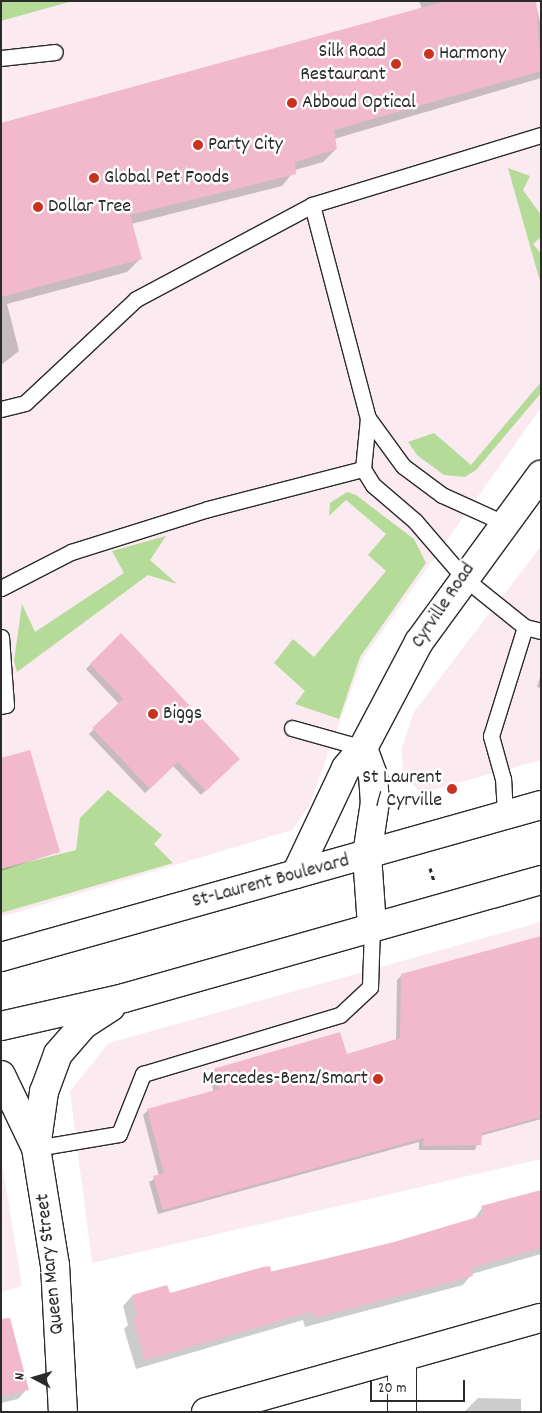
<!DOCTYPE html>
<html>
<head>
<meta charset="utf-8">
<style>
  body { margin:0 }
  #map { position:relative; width:542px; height:1413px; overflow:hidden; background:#fff; font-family:Dekko,sans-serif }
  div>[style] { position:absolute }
  .built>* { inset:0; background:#fbeaf0 }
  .green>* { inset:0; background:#b4db97 }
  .shadow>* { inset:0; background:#0003 }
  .building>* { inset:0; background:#f2b9cc }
  .path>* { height:3px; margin-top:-1.5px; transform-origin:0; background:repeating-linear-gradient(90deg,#2b2b2b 0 4px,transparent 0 8px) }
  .roads { filter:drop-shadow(1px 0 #2b2b2b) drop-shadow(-1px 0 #2b2b2b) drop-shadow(0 1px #2b2b2b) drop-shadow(0 -1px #2b2b2b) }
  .service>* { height:15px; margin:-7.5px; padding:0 7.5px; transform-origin:7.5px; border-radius:7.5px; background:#fff }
  .minor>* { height:28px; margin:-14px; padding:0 14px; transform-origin:14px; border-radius:14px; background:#fff }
  .secondary>* { height:28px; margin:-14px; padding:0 14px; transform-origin:14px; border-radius:14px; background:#fff }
  .dots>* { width:14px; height:14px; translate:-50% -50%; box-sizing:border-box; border:2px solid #fff; border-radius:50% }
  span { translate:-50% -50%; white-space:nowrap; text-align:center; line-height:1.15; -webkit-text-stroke:5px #fff; paint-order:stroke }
  .poi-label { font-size:20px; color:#2b2b2b }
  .right { translate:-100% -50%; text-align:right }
  .left { translate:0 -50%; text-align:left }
  .street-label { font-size:20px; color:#2b2b2b }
  .frame { position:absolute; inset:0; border:2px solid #2b2b2b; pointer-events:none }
  .north { position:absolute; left:10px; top:1353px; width:50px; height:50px; -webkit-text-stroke:4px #fff; paint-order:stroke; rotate:276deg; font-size:14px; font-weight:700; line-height:20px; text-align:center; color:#2b2b2b }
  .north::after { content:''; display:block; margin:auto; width:18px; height:22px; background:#2b2b2b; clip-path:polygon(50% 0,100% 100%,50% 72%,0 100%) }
  .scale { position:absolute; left:370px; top:1380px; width:95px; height:22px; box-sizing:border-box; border:2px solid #2b2b2b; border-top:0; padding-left:6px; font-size:15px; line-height:18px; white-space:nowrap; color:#2b2b2b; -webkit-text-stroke:4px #fff; paint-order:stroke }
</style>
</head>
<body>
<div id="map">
  <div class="built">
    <i style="clip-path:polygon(73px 1px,541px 1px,541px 408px,363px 658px,309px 806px,292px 830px,1px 917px,1px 21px)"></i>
    <i style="clip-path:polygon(541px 546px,541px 760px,421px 793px,404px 775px,401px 750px,414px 712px)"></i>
    <i style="clip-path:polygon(541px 922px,541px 1159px,92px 1263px,70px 1091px,109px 1043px)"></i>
    <i style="clip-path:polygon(1px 1157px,22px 1286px,1px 1292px)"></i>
  </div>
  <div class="green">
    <i style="clip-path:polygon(1px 1px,73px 1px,1px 21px)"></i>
    <i style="clip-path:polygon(508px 168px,530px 176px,523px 190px,541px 215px,541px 237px,533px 244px,541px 254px,541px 285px)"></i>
    <i style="clip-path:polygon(541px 382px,541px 393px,476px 470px,465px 477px,444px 475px,417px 455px,408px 442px,434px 433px,471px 465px)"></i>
    <i style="clip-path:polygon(347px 492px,356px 495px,414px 539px,426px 563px,360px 657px,339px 719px,295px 704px,305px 691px,274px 663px,293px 639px,314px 657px,386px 571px,368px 555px,386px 534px,346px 500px,329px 516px,330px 503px)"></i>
    <i style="clip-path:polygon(166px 536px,150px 560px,177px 584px,148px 575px,17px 672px,14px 661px,22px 604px,35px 632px,124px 573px,112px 551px)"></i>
    <i style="clip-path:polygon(108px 790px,162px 835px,154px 844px,173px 863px,1px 913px,1px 869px,76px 850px,80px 818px)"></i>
  </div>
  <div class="shadow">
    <i style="clip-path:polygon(419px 1px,535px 1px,541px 26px,541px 78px,334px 139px,336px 149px,323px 162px,295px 170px,282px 186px,131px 224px,140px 259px,127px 272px,7px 304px,19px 351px,1px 365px,1px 125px,422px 9px)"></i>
    <i style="clip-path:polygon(121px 635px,239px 759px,201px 795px,173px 766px,145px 793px,89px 734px,119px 704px,86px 669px)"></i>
    <i style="clip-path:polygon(541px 673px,541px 688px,537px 687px)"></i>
    <i style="clip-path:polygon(1px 759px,58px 852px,1px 871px)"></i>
    <i style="clip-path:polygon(541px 937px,541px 1119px,480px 1136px,475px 1150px,419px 1150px,419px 1142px,158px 1214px,149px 1182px,159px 1176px,143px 1115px,148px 1110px,214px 1092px,208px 1075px,213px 1070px,340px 1034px,346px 1055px,396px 1040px,397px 980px,402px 975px)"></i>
    <i style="clip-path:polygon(541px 1191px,541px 1254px,472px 1274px,463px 1285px,305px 1327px,303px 1320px,136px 1369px,124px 1329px,128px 1325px,123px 1306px,132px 1296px,169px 1294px,395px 1244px,473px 1220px,482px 1208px)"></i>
    <i style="clip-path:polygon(1px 1337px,27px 1389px,18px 1399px,1px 1403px)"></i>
    <i style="clip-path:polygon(478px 1398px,521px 1399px,521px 1412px,464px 1412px)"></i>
  </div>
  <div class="building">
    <i style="clip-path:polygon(446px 1px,536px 1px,541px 71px,334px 130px,337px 149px,295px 162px,296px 174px,130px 215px,142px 259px,1px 297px,1px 123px)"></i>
    <i style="clip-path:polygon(121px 633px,240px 759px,206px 791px,178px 762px,150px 789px,92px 728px,123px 699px,90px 664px)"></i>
    <i style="clip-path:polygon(30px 750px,60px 852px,1px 869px,1px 758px)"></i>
    <i style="clip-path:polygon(541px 936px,541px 1117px,482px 1133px,481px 1145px,423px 1146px,424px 1138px,163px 1210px,153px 1176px,164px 1173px,147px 1109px,219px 1089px,213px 1069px,340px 1032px,347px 1054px,400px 1038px,401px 974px)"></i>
    <i style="clip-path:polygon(541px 1190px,541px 1248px,471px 1268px,473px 1276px,314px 1318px,313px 1311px,145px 1360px,133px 1318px,138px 1317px,132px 1295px,167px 1285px,170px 1293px,263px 1267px,270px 1266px,271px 1272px,394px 1242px,484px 1215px,481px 1206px)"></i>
    <i style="clip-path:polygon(10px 1318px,29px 1390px,1px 1397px,1px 1319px)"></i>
  </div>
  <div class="path">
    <i style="left:430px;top:868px;width:14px;rotate:73deg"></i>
  </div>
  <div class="roads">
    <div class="service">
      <i style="left:1px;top:58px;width:54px;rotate:-6.3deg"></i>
      <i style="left:312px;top:205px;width:220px;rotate:75.3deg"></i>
      <i style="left:368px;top:418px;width:51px;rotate:95.6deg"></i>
      <i style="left:363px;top:469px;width:19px;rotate:58deg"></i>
      <i style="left:373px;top:485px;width:55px;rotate:40.6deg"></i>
      <i style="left:415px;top:521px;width:75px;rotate:49.3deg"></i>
      <i style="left:464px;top:578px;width:78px;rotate:38.8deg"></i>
      <i style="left:1px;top:409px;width:25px;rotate:-14deg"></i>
      <i style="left:25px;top:403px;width:152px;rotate:-43.1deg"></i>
      <i style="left:136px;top:299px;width:200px;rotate:-28.1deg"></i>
      <i style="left:312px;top:205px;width:239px;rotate:-17deg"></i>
      <i style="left:368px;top:418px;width:59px;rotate:53.9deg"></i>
      <i style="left:403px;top:466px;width:49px;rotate:36.6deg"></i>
      <i style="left:442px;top:495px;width:68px;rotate:24.3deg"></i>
      <i style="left:1px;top:588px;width:79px;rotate:-27.2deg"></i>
      <i style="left:71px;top:552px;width:144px;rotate:-17.4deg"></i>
      <i style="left:208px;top:509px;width:160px;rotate:-14.5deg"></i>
      <i style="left:1px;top:637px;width:68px;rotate:85.8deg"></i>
      <i style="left:6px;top:705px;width:5px;rotate:169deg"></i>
      <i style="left:292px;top:728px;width:74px;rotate:15.7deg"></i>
      <i style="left:505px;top:815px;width:36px;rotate:-93deg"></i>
      <i style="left:503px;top:779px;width:45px;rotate:-105.6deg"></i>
      <i style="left:491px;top:736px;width:114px;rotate:-72.7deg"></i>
      <i style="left:525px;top:627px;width:16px;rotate:14deg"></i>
      <i style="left:36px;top:1148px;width:84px;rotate:-9.6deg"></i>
      <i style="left:119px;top:1134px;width:65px;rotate:-68.2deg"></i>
      <i style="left:143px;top:1074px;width:206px;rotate:-16.7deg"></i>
      <i style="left:340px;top:1015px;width:41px;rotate:-43deg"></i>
      <i style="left:370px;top:987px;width:60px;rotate:-88.1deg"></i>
    </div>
    <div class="minor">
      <i style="left:36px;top:1148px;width:119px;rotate:80.8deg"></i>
      <i style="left:55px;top:1265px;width:147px;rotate:86.9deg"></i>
      <i style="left:402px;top:1357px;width:55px;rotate:90deg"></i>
      <i style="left:206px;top:1412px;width:348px;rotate:-15.7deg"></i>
    </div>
    <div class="secondary">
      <i style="left:363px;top:748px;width:29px;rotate:70deg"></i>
      <i style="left:373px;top:775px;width:27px;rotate:86deg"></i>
      <i style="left:375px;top:802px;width:54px;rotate:98.6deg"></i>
      <i style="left:367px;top:855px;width:72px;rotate:86deg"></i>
      <i style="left:296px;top:874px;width:117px;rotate:-64.7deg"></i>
      <i style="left:346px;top:768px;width:26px;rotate:-50deg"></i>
      <i style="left:363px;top:748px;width:120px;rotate:-62.2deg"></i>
      <i style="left:419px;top:642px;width:207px;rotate:-53.9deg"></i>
      <i style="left:1px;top:957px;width:561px;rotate:-15.72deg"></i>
      <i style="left:1px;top:1026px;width:126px;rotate:-12.8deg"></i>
      <i style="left:124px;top:998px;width:433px;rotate:-15.8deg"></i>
      <i style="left:1px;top:1075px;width:81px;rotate:64.4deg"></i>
      <i style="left:36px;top:1148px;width:57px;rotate:-81.9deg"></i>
      <i style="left:44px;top:1092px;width:40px;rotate:-69.8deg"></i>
      <i style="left:58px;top:1054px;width:38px;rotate:-49deg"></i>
      <i style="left:83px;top:1025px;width:33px;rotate:-33deg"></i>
    </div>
  </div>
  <div class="dots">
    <i style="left:429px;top:54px;background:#c8321e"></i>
    <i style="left:396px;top:64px;background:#c8321e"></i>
    <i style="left:292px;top:103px;background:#c8321e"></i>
    <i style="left:198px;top:145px;background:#c8321e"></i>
    <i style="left:94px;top:178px;background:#c8321e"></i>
    <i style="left:38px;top:207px;background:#c8321e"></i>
    <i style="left:153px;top:714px;background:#c8321e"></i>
    <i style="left:452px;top:789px;background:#c8321e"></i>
    <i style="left:378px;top:1079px;background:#c8321e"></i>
  </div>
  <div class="poi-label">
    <span class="right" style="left:386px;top:64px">Silk Road<br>Restaurant</span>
    <span class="left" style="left:439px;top:54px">Harmony</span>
    <span class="left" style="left:302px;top:103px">Abboud Optical</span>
    <span class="left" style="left:208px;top:145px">Party City</span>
    <span class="left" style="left:104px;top:178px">Global Pet Foods</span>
    <span class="left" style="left:48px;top:207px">Dollar Tree</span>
    <span class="left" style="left:163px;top:714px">Biggs</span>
    <span class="right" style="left:442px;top:790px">St Laurent<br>/ Cyrville</span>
    <span class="right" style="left:368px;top:1079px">Mercedes-Benz/Smart</span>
  </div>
  <div class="street-label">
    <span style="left:444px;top:606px;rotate:-56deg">Cyrville Road</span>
    <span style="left:271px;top:882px;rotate:-15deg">St-Laurent Boulevard</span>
    <span style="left:51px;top:1264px;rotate:-96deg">Queen Mary Street</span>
  </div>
  <div class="frame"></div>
  <div class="north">N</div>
  <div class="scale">20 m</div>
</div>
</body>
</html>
